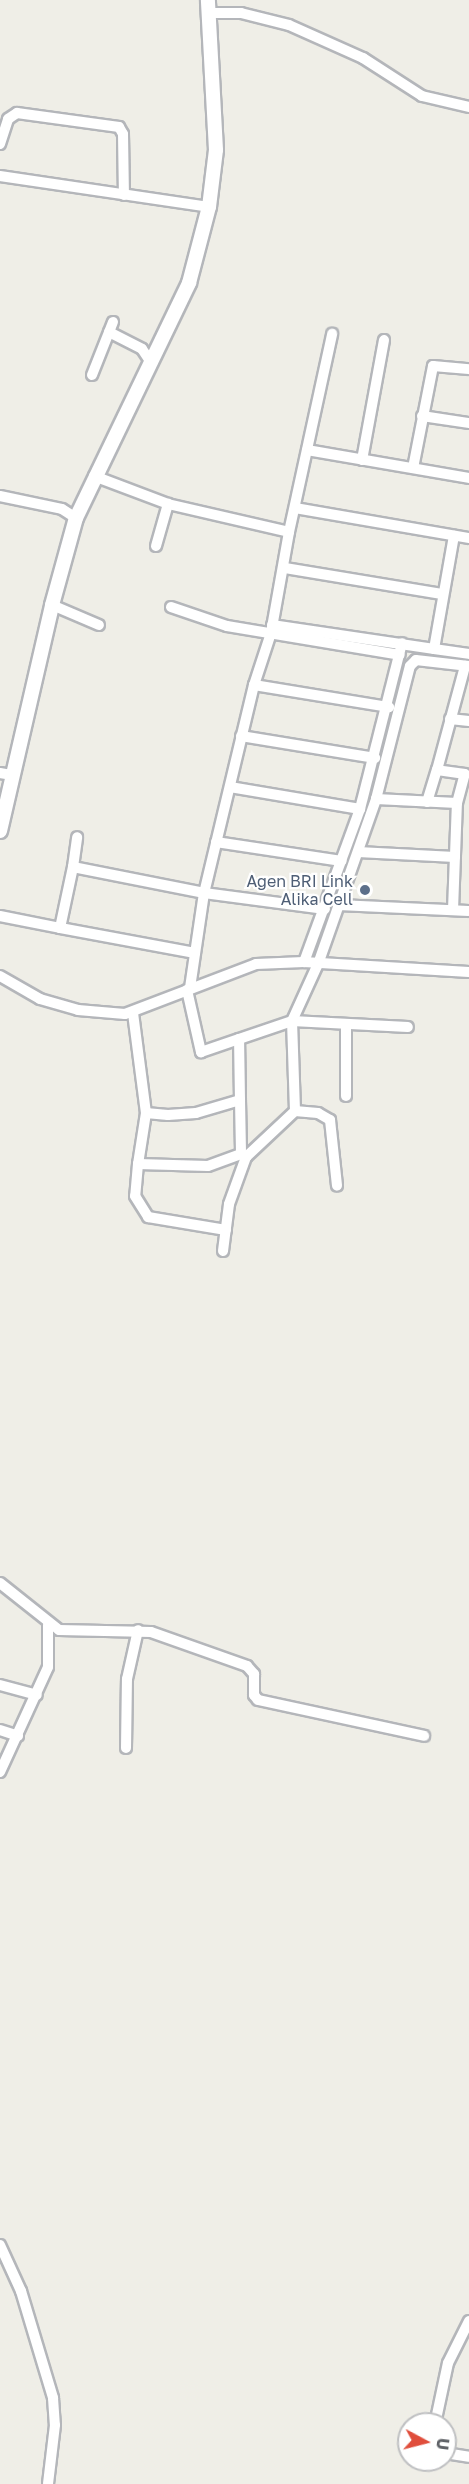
<!DOCTYPE html>
<html>
<head>
<meta charset="utf-8">
<style>
  body { margin:0 }
  #map { position:relative; width:469px; height:2484px; overflow:hidden; background:#efeee7; font-family:"Golos Text",sans-serif }
  div>[style] { position:absolute }
  .roads { filter:drop-shadow(2px 0 #b4b6ba) drop-shadow(-2px 0 #b4b6ba) drop-shadow(0 2px #b4b6ba) drop-shadow(0 -2px #b4b6ba) }
  .minor>* { height:10px; margin:-5px; padding:0 5px; transform-origin:5px; border-radius:5px; background:#fff }
  .tertiary>* { height:14px; margin:-7px; padding:0 7px; transform-origin:7px; border-radius:7px; background:#fff }
  .dots>* { width:16px; height:16px; translate:-50% -50%; box-sizing:border-box; border:3px solid #fff; border-radius:50% }
  span { translate:-50% -50%; white-space:nowrap; text-align:center; line-height:1.15; -webkit-text-stroke:4.5px #fff; paint-order:stroke }
  .service-label { font-size:16px; color:#4e5e75 }
  .right { translate:-100% -50%; text-align:right }
  .north { position:absolute; left:397px; top:2412px; width:60px; height:60px; box-sizing:border-box; background:#fff; border:2px solid #bfc0c2; border-radius:50%; rotate:97deg; font-size:16px; font-weight:700; line-height:24px; text-align:center; color:#5e6166 }
  .north::after { content:''; display:block; margin:auto; width:21px; height:27px; background:#e04e3c; clip-path:polygon(50% 0,100% 100%,50% 72%,0 100%) }
</style>
</head>
<body>
<div id="map">
  <div class="roads">
    <div class="minor">
      <i style="left:209px;top:13px;width:32px"></i>
      <i style="left:241px;top:13px;width:49px;rotate:14deg"></i>
      <i style="left:289px;top:25px;width:81px;rotate:24deg"></i>
      <i style="left:363px;top:58px;width:70px;rotate:32.8deg"></i>
      <i style="left:422px;top:96px;width:48px;rotate:13.2deg"></i>
      <i style="left:0;top:144px;width:26px;rotate:-72deg"></i>
      <i style="left:8px;top:119px;width:11px;rotate:-34deg"></i>
      <i style="left:17px;top:113px;width:103px;rotate:7.8deg"></i>
      <i style="left:119px;top:127px;width:8px;rotate:60deg"></i>
      <i style="left:123px;top:134px;width:61px;rotate:89.1deg"></i>
      <i style="left:0;top:176px;width:211px;rotate:8.4deg"></i>
      <i style="left:109px;top:332px;width:37px;rotate:27deg"></i>
      <i style="left:142px;top:349px;width:14px;rotate:56deg"></i>
      <i style="left:92px;top:375px;width:57px;rotate:-68.4deg"></i>
      <i style="left:422px;top:416px;width:48px;rotate:8.5deg"></i>
      <i style="left:307px;top:450px;width:164px;rotate:9.8deg"></i>
      <i style="left:362px;top:460px;width:122px;rotate:-79.6deg"></i>
      <i style="left:413px;top:468px;width:104px;rotate:-78.9deg"></i>
      <i style="left:433px;top:366px;width:36px;rotate:5deg"></i>
      <i style="left:94px;top:476px;width:79px;rotate:20.7deg"></i>
      <i style="left:168px;top:504px;width:124px;rotate:13deg"></i>
      <i style="left:289px;top:532px;width:103px;rotate:100.1deg"></i>
      <i style="left:271px;top:633px;width:55px;rotate:108.1deg"></i>
      <i style="left:254px;top:685px;width:214px;rotate:103.5deg"></i>
      <i style="left:204px;top:893px;width:96px;rotate:98.4deg"></i>
      <i style="left:0;top:496px;width:63px;rotate:11.8deg"></i>
      <i style="left:62px;top:509px;width:17px;rotate:33deg"></i>
      <i style="left:295px;top:508px;width:177px;rotate:9.8deg"></i>
      <i style="left:289px;top:532px;width:203px;rotate:-77.7deg"></i>
      <i style="left:156px;top:546px;width:44px;rotate:-74.1deg"></i>
      <i style="left:285px;top:568px;width:159px;rotate:9.4deg"></i>
      <i style="left:52px;top:605px;width:51px;rotate:23.1deg"></i>
      <i style="left:171px;top:607px;width:59px;rotate:18.7deg"></i>
      <i style="left:227px;top:626px;width:175px;rotate:9.5deg"></i>
      <i style="left:272px;top:625px;width:164px;rotate:8.4deg"></i>
      <i style="left:434px;top:649px;width:115px;rotate:-80deg"></i>
      <i style="left:434px;top:649px;width:35px;rotate:8deg"></i>
      <i style="left:254px;top:685px;width:137px;rotate:9.3deg"></i>
      <i style="left:450px;top:719px;width:19px;rotate:6deg"></i>
      <i style="left:241px;top:736px;width:136px;rotate:9.3deg"></i>
      <i style="left:0;top:773px;width:11px;rotate:10deg"></i>
      <i style="left:230px;top:787px;width:132px;rotate:9.6deg"></i>
      <i style="left:376px;top:799px;width:81px;rotate:2.8deg"></i>
      <i style="left:427px;top:802px;width:34px;rotate:-73deg"></i>
      <i style="left:216px;top:842px;width:127px;rotate:8.6deg"></i>
      <i style="left:358px;top:852px;width:97px;rotate:3deg"></i>
      <i style="left:73px;top:867px;width:30px;rotate:-82deg"></i>
      <i style="left:338px;top:905px;width:131px;rotate:2.6deg"></i>
      <i style="left:453px;top:910px;width:107px;rotate:-87.9deg"></i>
      <i style="left:457px;top:803px;width:30px;rotate:-75deg"></i>
      <i style="left:465px;top:774px;width:28px;rotate:-172deg"></i>
      <i style="left:437px;top:770px;width:108px;rotate:-74.9deg"></i>
      <i style="left:0;top:916px;width:61px;rotate:11.3deg"></i>
      <i style="left:195px;top:953px;width:137px;rotate:-169.5deg"></i>
      <i style="left:60px;top:928px;width:62px;rotate:-78deg"></i>
      <i style="left:73px;top:867px;width:134px;rotate:11.2deg"></i>
      <i style="left:204px;top:893px;width:122px;rotate:7.5deg"></i>
      <i style="left:304px;top:962px;width:163px;rotate:-69.9deg"></i>
      <i style="left:360px;top:809px;width:171px;rotate:-75.8deg"></i>
      <i style="left:0;top:976px;width:46px;rotate:29.9deg"></i>
      <i style="left:40px;top:999px;width:40px;rotate:16deg"></i>
      <i style="left:78px;top:1010px;width:47px;rotate:4.9deg"></i>
      <i style="left:125px;top:1014px;width:140px;rotate:-20.9deg"></i>
      <i style="left:256px;top:964px;width:48px;rotate:-2.4deg"></i>
      <i style="left:304px;top:962px;width:165px;rotate:3.5deg"></i>
      <i style="left:187px;top:990px;width:64px;rotate:77.3deg"></i>
      <i style="left:201px;top:1052px;width:40px;rotate:-18.9deg"></i>
      <i style="left:133px;top:1013px;width:101px;rotate:82.6deg"></i>
      <i style="left:146px;top:1113px;width:22px;rotate:5deg"></i>
      <i style="left:168px;top:1115px;width:28px;rotate:-4deg"></i>
      <i style="left:196px;top:1113px;width:46px;rotate:-16.5deg"></i>
      <i style="left:240px;top:1100px;width:61px;rotate:-90.9deg"></i>
      <i style="left:239px;top:1039px;width:56px;rotate:-18.8deg"></i>
      <i style="left:292px;top:1021px;width:116px;rotate:3deg"></i>
      <i style="left:346px;top:1025px;width:71px;rotate:90deg"></i>
      <i style="left:240px;top:1100px;width:54px;rotate:88.9deg"></i>
      <i style="left:241px;top:1154px;width:6px;rotate:31deg"></i>
      <i style="left:295px;top:1111px;width:23px;rotate:5deg"></i>
      <i style="left:318px;top:1113px;width:14px;rotate:30deg"></i>
      <i style="left:330px;top:1120px;width:66px;rotate:83.9deg"></i>
      <i style="left:146px;top:1113px;width:52px;rotate:98.9deg"></i>
      <i style="left:138px;top:1164px;width:70px;rotate:1.6deg"></i>
      <i style="left:208px;top:1166px;width:35px;rotate:-20deg"></i>
      <i style="left:138px;top:1164px;width:32px;rotate:95deg"></i>
      <i style="left:135px;top:1196px;width:25px;rotate:58deg"></i>
      <i style="left:148px;top:1217px;width:79px;rotate:9.5deg"></i>
      <i style="left:223px;top:1251px;width:47px;rotate:-82.7deg"></i>
      <i style="left:229px;top:1204px;width:50px;rotate:-70.1deg"></i>
      <i style="left:246px;top:1157px;width:67px;rotate:-43.2deg"></i>
      <i style="left:295px;top:1111px;width:90px;rotate:-91.9deg"></i>
      <i style="left:292px;top:1021px;width:63px;rotate:-65.5deg"></i>
      <i style="left:318px;top:964px;width:175px;rotate:-70.6deg"></i>
      <i style="left:376px;top:799px;width:137px;rotate:-75.7deg"></i>
      <i style="left:410px;top:666px;width:8px;rotate:-45deg"></i>
      <i style="left:416px;top:660px;width:53px;rotate:6.5deg"></i>
      <i style="left:0;top:1583px;width:75px;rotate:38.5deg"></i>
      <i style="left:59px;top:1630px;width:92px;rotate:1.2deg"></i>
      <i style="left:151px;top:1632px;width:102px;rotate:19.5deg"></i>
      <i style="left:247px;top:1666px;width:11px;rotate:49deg"></i>
      <i style="left:254px;top:1674px;width:21px;rotate:90deg"></i>
      <i style="left:254px;top:1695px;width:6px;rotate:51deg"></i>
      <i style="left:258px;top:1700px;width:170px;rotate:12.2deg"></i>
      <i style="left:0;top:1685px;width:38px;rotate:15deg"></i>
      <i style="left:0;top:1730px;width:19px;rotate:18deg"></i>
      <i style="left:126px;top:1748px;width:69px;rotate:-89.2deg"></i>
      <i style="left:127px;top:1679px;width:50px;rotate:-77.3deg"></i>
      <i style="left:0;top:1772px;width:115px;rotate:-65.4deg"></i>
      <i style="left:48px;top:1667px;width:42px;rotate:-90deg"></i>
      <i style="left:0;top:2245px;width:51px;rotate:65.5deg"></i>
      <i style="left:21px;top:2291px;width:112px;rotate:73.3deg"></i>
      <i style="left:53px;top:2398px;width:27px;rotate:86deg"></i>
      <i style="left:55px;top:2425px;width:59px;rotate:96.8deg"></i>
      <i style="left:435px;top:2424px;width:62px;rotate:-78deg"></i>
      <i style="left:448px;top:2363px;width:47px;rotate:-63.4deg"></i>
      <i style="left:445px;top:2453px;width:24px;rotate:9deg"></i>
    </div>
    <div class="tertiary">
      <i style="left:0;top:831px;width:232px;rotate:-77deg"></i>
      <i style="left:52px;top:605px;width:90px;rotate:-74.6deg"></i>
      <i style="left:76px;top:518px;width:261px;rotate:-64.3deg"></i>
      <i style="left:189px;top:283px;width:79px;rotate:-75.3deg"></i>
      <i style="left:209px;top:207px;width:57px;rotate:-83deg"></i>
      <i style="left:216px;top:150px;width:150px;rotate:-93.1deg"></i>
    </div>
  </div>
  <div class="dots">
    <i style="left:365px;top:890px;background:#5c6f8a"></i>
  </div>
  <div class="service-label">
    <span class="right" style="left:353px;top:890px">Agen BRI Link<br>Alika Cell</span>
  </div>
  <div class="north">U</div>
</div>
</body>
</html>
